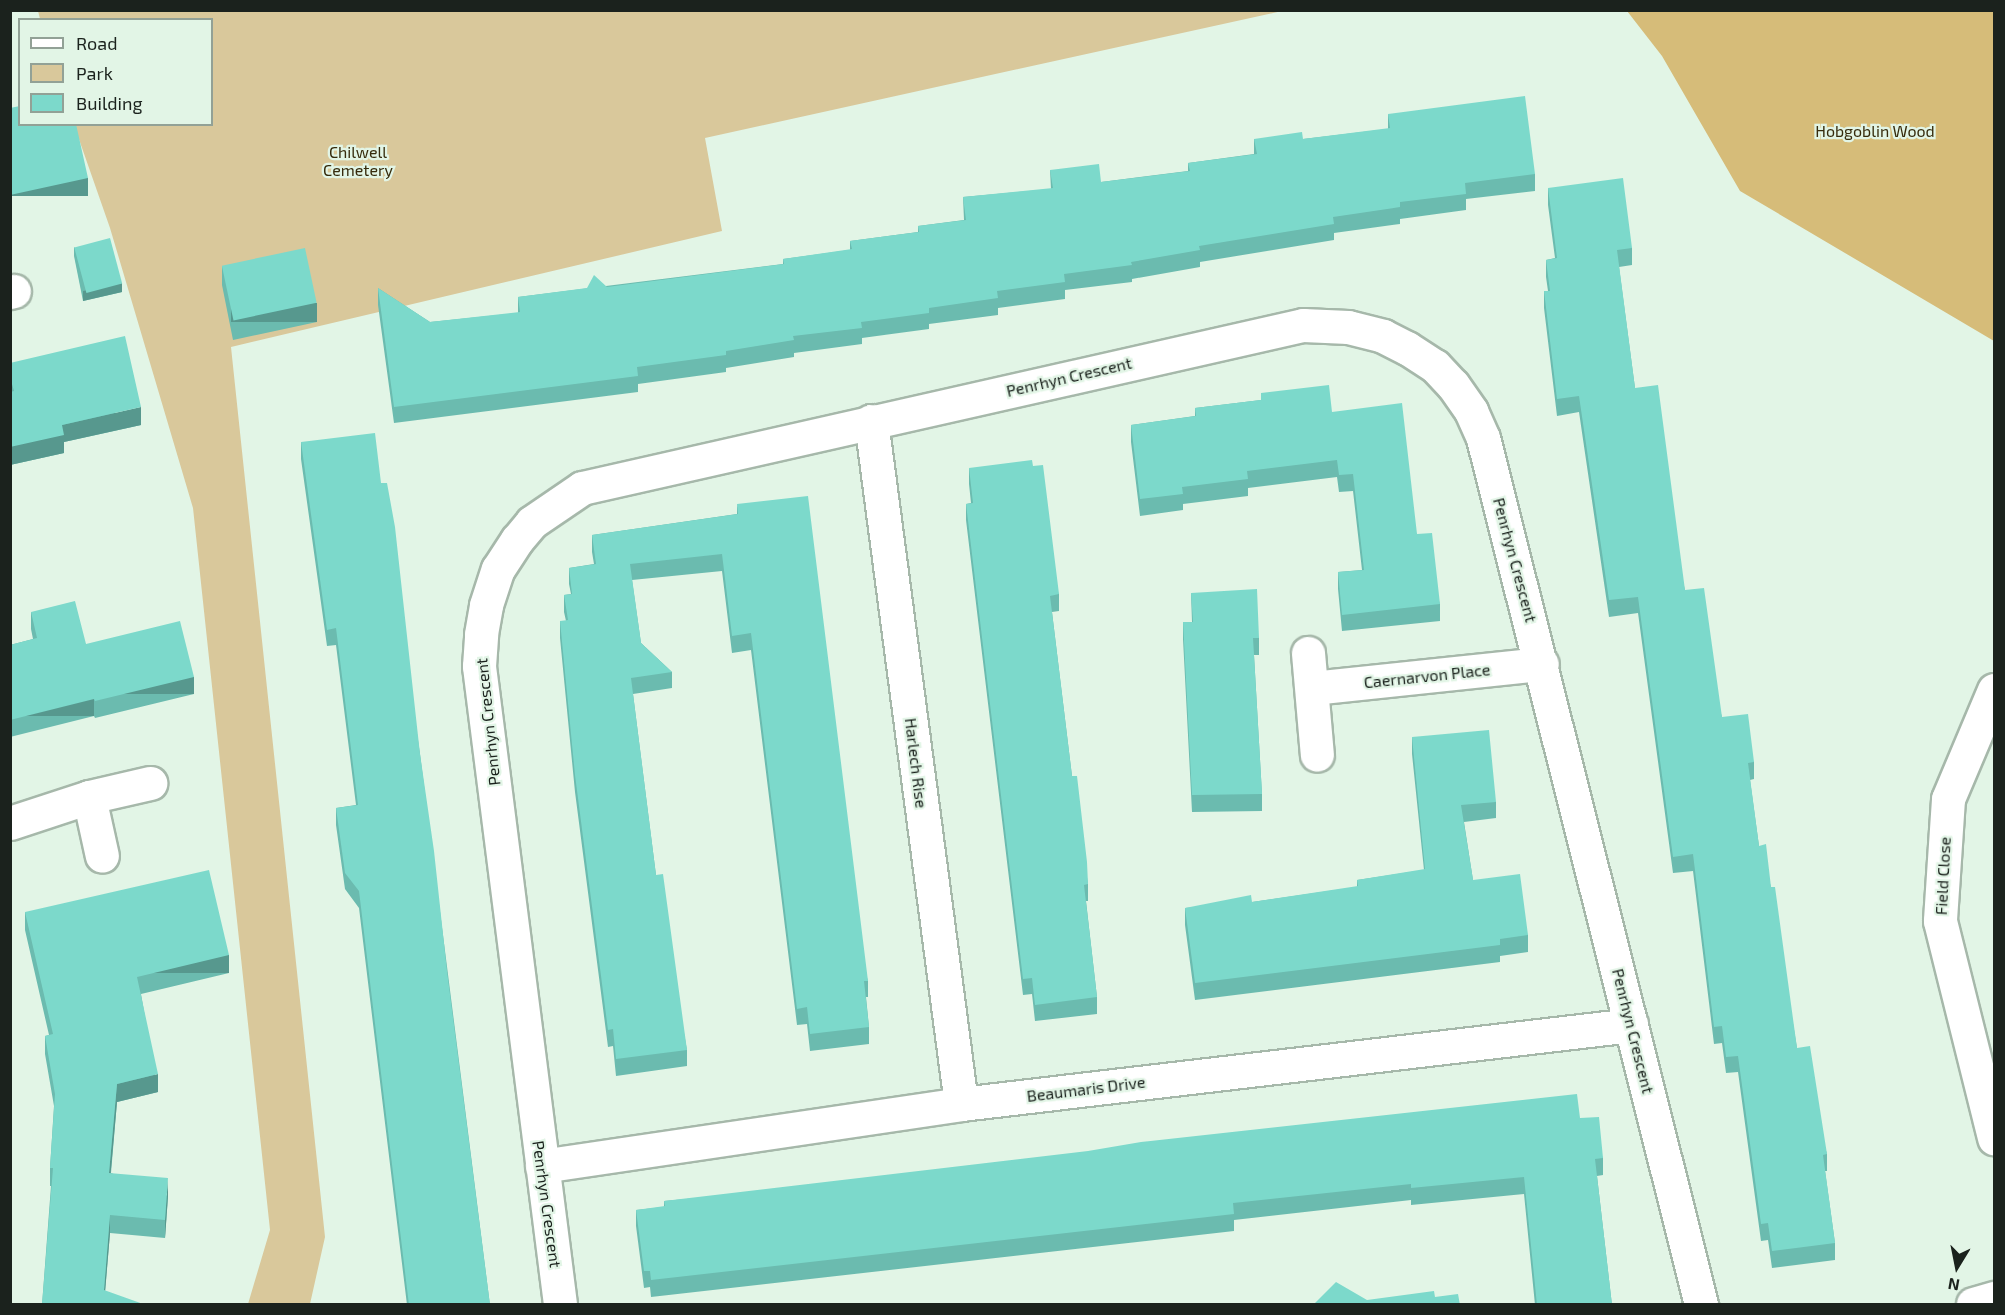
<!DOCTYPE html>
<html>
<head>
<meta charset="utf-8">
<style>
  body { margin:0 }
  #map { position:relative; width:2005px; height:1315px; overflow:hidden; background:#e2f5e6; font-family:"Exo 2",sans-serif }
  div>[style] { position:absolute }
  .green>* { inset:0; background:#d9c89b }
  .forest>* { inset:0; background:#d6bc79 }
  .roads { filter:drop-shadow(2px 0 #a6b8aa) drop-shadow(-2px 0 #a6b8aa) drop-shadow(0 2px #a6b8aa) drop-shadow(0 -2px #a6b8aa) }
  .minor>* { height:33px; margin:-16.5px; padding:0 16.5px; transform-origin:16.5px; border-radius:16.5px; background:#fff }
  .tertiary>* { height:33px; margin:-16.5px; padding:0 16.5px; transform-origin:16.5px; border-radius:16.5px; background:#fff }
  .wall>* { inset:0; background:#6bbbaf }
  .shaded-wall>* { inset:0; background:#57988e; transform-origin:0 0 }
  .building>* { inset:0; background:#7cd9cb; transform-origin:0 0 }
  span { translate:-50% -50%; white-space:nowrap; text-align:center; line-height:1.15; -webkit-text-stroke:4.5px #e2f5e6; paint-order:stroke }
  .park-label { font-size:16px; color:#362b0c }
  .street-label { font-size:16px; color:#1b221d }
  .frame { position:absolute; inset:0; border:12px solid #1b221d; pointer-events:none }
  .legend { position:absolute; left:18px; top:18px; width:195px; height:108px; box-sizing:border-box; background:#e2f5e6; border:2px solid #92a196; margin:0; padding:8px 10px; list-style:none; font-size:18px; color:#1b221d }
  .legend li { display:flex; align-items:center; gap:12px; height:30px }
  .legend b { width:30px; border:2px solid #92a196 }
  .north { position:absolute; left:1927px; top:1237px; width:60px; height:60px; -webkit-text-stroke:4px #e2f5e6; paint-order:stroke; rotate:190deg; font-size:16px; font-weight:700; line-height:24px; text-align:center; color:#1b221d }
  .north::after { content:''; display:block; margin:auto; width:21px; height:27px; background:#1b221d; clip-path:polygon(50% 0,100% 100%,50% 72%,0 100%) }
</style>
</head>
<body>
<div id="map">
  <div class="green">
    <i style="clip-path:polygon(38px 11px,1282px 11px,705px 138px,722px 231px,231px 347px,325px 1237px,310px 1304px,248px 1304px,270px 1230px,193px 508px,110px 228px,74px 125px,212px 124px,212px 20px,40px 19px)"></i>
  </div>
  <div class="forest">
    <i style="clip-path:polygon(1627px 11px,1994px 11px,1994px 341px,1740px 191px,1662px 56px)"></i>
  </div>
  <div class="roads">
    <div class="minor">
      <i style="left:10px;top:292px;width:4px;rotate:-14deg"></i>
      <i style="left:871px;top:421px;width:689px;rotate:82.49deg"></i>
      <i style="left:1308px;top:653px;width:102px;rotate:85deg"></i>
      <i style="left:1312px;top:688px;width:231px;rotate:-6deg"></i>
      <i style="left:1994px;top:690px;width:118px;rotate:112.9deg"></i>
      <i style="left:1948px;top:799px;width:122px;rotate:93.8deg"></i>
      <i style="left:1940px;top:921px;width:224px;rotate:76deg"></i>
      <i style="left:89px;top:797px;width:60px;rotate:77.6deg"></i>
      <i style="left:10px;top:823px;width:83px;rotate:-18.2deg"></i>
      <i style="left:89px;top:797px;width:63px;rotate:-12.9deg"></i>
      <i style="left:542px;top:1166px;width:424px;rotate:-8.4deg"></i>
      <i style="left:961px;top:1104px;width:675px;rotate:-6.72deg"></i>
      <i style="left:560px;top:1304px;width:643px;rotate:-97.24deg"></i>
      <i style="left:479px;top:666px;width:32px;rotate:-86deg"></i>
      <i style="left:481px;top:634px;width:29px;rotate:-80deg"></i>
      <i style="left:486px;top:605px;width:38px;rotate:-72deg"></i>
      <i style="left:498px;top:569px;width:35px;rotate:-57deg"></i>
      <i style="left:517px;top:540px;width:23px;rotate:-50deg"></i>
      <i style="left:532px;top:522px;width:60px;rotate:-34.2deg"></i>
      <i style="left:582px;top:488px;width:739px;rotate:-12.74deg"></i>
      <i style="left:1303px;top:325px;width:45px;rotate:2.5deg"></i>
      <i style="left:1348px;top:327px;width:36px;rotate:14deg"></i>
      <i style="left:1383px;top:336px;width:27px;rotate:27deg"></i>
      <i style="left:1407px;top:348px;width:33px;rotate:33deg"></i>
      <i style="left:1435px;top:366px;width:26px;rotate:47deg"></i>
      <i style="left:1453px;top:385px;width:32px;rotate:55deg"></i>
      <i style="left:1471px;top:411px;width:30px;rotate:66deg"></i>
      <i style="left:1483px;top:438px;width:893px;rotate:75.87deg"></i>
    </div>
    <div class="tertiary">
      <i style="left:1973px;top:1304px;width:22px;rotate:-16deg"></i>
    </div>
  </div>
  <div class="wall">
    <i style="clip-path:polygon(1388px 114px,1535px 174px,1535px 191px,1466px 199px,1466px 210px,1400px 219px,1400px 224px,1334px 233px,1334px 240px,1200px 262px,1200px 267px,1132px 279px,1132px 282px,1065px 290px,1065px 299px,998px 308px,998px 315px,929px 324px,929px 329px,862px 338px,862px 344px,794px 353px,794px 357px,726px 368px,726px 372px,638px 384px,638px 392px,394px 423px,378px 305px,378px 288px,430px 322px,518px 313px,518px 297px,783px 264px,783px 259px,850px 250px,850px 241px,918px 232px,918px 226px,964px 220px,963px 197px,1051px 189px,1050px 170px,1101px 182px,1188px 171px,1188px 163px,1254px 154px,1254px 139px,1303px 139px,1388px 129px)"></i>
    <i style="clip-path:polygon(1548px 188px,1632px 248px,1632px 265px,1619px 267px,1635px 388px,1685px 590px,1722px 717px,1754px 762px,1754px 779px,1750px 780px,1759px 846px,1771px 887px,1797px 1048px,1827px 1154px,1827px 1171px,1825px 1171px,1835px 1243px,1835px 1260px,1772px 1268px,1768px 1240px,1761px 1241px,1738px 1072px,1726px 1073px,1722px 1043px,1714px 1044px,1693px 871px,1673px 873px,1638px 613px,1609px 617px,1579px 412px,1557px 416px,1544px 308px,1544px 291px,1548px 291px,1546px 277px,1546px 260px,1555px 258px,1548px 205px)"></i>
    <i style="clip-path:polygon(74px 247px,122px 292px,83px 301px,74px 256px)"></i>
    <i style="clip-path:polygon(222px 266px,317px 322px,233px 340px,222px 285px)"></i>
    <i style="clip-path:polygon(10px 363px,141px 425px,64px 442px,64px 453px,10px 465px)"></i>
    <i style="clip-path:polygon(1261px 393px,1332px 412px,1417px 534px,1440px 604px,1440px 621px,1342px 631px,1338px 589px,1338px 572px,1362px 570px,1353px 491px,1339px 492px,1337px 477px,1248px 488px,1248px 496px,1183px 504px,1183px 510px,1140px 516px,1131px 442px,1131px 425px,1195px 416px,1195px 408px,1261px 400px)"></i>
    <i style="clip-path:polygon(301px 442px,381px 483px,420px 754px,490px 1305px,407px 1305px,359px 908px,345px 889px,336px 825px,336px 808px,356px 805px,336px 645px,327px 646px,301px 459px)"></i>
    <i style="clip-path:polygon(969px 468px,1059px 594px,1059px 611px,1052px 612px,1072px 776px,1088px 884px,1088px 901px,1086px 901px,1097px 997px,1097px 1014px,1035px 1021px,1032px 994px,1023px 995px,966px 520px,966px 504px,971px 503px,969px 484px)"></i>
    <i style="clip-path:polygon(737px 504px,868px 981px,868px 997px,866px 997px,869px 1027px,869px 1044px,810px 1051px,807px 1024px,797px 1025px,751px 650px,732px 653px,722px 571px,632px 580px,641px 643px,672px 672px,672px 688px,633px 694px,656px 875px,687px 1050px,687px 1066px,616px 1076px,613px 1046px,608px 1047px,575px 792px,560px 638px,560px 621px,566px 621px,564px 612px,564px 595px,571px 594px,569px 584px,569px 568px,594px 564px,592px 552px,592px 535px,737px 514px)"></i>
    <i style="clip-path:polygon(1191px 593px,1259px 638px,1259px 655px,1254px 655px,1262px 794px,1262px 811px,1192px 812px,1183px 639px,1183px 622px,1192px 622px)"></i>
    <i style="clip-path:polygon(31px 612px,86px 644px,194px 694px,95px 718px,94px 716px,10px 737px,10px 645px,33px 639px,31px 629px)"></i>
    <i style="clip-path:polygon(1412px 737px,1496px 802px,1496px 818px,1464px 822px,1473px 880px,1528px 935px,1528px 952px,1500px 956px,1500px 962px,1195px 1000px,1185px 925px,1185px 908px,1252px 902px,1357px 887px,1357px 880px,1424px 870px,1412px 754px)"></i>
    <i style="clip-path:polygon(25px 912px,229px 973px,141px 994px,158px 1092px,117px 1102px,111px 1173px,168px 1196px,165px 1238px,110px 1233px,105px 1291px,42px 1305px,51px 1186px,50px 1186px,50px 1168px,54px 1106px,45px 1054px,45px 1036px,49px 1035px,25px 930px)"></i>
    <i style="clip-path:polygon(1580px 1118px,1603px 1158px,1603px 1175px,1597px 1176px,1612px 1305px,1535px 1305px,1524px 1194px,1411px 1205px,1411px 1200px,1234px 1220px,1234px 1231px,651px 1297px,650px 1287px,644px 1288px,636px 1226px,636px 1210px,664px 1207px,664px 1201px)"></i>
  </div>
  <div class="shaded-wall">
    <i style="left:88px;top:178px;width:18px;height:80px;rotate:90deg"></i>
    <i style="clip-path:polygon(122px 283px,122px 292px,83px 301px,83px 291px)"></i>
    <i style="left:317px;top:303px;width:19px;height:86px;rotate:90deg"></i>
    <i style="clip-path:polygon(141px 407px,141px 425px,64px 442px,64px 453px,10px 465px,10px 447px,62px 425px)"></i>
    <i style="left:194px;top:677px;width:17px;height:102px;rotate:90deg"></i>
    <i style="left:94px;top:699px;width:17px;height:87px;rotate:90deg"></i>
    <i style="left:229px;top:955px;width:18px;height:95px;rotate:90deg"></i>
    <i style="clip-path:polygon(158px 1074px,158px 1092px,117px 1102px,109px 1191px,109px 1173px,117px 1084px)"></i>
    <i style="clip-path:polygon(168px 1178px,168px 1196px,165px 1238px,165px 1220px)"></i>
    <i style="clip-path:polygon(110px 1215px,110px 1233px,104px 1305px,104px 1290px)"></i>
  </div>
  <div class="building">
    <i style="clip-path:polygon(1525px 96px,1535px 174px,1465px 183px,1466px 194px,1400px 202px,1400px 207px,1333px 217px,1334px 224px,1199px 246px,1200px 250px,1131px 262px,1132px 265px,1064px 274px,1065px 282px,997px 291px,998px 298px,929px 308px,929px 313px,861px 322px,862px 328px,793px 336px,794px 340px,726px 351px,726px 355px,637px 367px,638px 376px,394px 407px,378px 288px,430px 322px,520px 312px,518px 297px,587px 288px,594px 275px,607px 287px,784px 264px,783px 259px,852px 249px,850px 241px,919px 232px,918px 226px,966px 220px,963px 197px,1053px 188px,1050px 170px,1099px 164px,1101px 182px,1190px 171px,1188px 163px,1257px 154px,1254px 139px,1302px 132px,1303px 139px,1390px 128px,1388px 114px)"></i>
    <i style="clip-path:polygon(20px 106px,20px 124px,76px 124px,88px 178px,10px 195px,10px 108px)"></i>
    <i style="clip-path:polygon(1623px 178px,1632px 248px,1617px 250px,1635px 388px,1658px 385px,1685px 590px,1704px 588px,1722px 717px,1748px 714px,1754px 762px,1748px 763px,1759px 846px,1766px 844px,1771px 887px,1775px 887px,1797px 1048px,1810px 1046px,1827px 1154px,1823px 1155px,1835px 1243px,1772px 1251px,1768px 1223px,1761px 1224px,1738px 1056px,1726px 1057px,1722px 1026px,1714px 1027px,1693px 854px,1673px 857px,1638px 597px,1609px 600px,1579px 396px,1557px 399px,1544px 291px,1550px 291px,1546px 260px,1557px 258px,1548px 188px)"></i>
    <i style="left:110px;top:238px;width:47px;height:37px;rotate:75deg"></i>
    <i style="left:305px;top:248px;width:56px;height:85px;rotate:78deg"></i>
    <i style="clip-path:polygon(125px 336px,141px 407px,62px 425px,64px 435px,10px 447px,10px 392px,14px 391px,10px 377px,10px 363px)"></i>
    <i style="clip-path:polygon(1329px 385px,1332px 412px,1402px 403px,1417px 534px,1432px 533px,1440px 604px,1342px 615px,1338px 572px,1364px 570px,1353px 474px,1339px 475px,1337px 460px,1247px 471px,1248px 479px,1182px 487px,1183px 494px,1140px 499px,1131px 425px,1196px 416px,1195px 408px,1261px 400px,1261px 393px)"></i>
    <i style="clip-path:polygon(375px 433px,381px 483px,387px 483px,395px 527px,420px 754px,434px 851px,447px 971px,490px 1305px,409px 1305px,359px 891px,345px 873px,336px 808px,358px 805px,336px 628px,327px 630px,301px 442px)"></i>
    <i style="clip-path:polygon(1032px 460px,1033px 466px,1043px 465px,1059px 594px,1050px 596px,1072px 776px,1077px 776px,1087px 862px,1088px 884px,1084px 885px,1097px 997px,1035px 1005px,1032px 978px,1023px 979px,966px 504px,973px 503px,969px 468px)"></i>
    <i style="clip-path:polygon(808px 496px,868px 981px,864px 981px,869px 1027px,810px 1034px,807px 1007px,797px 1009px,751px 633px,732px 636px,722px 554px,630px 564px,641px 643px,672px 672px,631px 678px,656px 875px,663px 874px,687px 1050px,616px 1059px,613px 1029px,608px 1030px,575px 775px,560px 621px,568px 620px,564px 595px,572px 594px,569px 568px,596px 564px,592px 535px,738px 514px,737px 504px)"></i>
    <i style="clip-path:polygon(1257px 589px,1259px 638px,1253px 638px,1262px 794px,1192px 795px,1183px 622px,1193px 622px,1191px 593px)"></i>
    <i style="clip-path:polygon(75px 601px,86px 644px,180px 621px,194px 677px,95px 701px,94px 699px,10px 720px,10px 645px,37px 638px,31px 612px)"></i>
    <i style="clip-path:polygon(1489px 730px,1496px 802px,1461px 805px,1473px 880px,1520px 874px,1528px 935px,1500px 939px,1500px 945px,1195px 983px,1185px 908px,1251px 895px,1252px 902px,1358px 886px,1357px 880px,1425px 869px,1412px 737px)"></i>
    <i style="clip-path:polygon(209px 870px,229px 955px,137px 977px,158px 1074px,117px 1084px,109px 1173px,168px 1178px,165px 1220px,110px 1215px,104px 1290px,146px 1305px,42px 1305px,53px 1168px,50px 1168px,55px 1094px,45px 1036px,53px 1034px,25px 912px)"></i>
    <i style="clip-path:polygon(1577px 1094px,1580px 1118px,1599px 1117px,1603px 1158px,1595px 1159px,1612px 1305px,1537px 1305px,1524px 1177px,1411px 1188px,1411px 1184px,1233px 1203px,1234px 1214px,651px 1280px,650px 1271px,644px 1271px,636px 1210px,665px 1206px,664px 1201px,1088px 1151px,1141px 1142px)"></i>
    <i style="clip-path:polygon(1336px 1282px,1367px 1300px,1434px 1291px,1435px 1297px,1458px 1294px,1460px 1305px,1313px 1305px)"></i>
  </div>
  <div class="park-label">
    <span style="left:1875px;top:131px">Hobgoblin Wood</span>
    <span style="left:358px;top:161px">Chilwell<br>Cemetery</span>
  </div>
  <div class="street-label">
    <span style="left:1069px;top:377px;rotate:-13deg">Penrhyn Crescent</span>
    <span style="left:1515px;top:560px;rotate:75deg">Penrhyn Crescent</span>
    <span style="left:1427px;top:676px;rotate:-6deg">Caernarvon Place</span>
    <span style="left:488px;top:722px;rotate:-96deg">Penrhyn Crescent</span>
    <span style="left:916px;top:763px;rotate:83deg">Harlech Rise</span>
    <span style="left:1943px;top:876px;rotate:-87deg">Field Close</span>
    <span style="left:1633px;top:1031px;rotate:76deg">Penrhyn Crescent</span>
    <span style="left:1086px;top:1089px;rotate:-7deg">Beaumaris Drive</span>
    <span style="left:547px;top:1204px;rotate:82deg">Penrhyn Crescent</span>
  </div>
  <div class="frame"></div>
  <ul class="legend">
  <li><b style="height:8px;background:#fff"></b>Road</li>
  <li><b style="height:16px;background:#d9c89b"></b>Park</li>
  <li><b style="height:16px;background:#7cd9cb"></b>Building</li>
  </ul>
  <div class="north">N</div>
</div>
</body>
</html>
